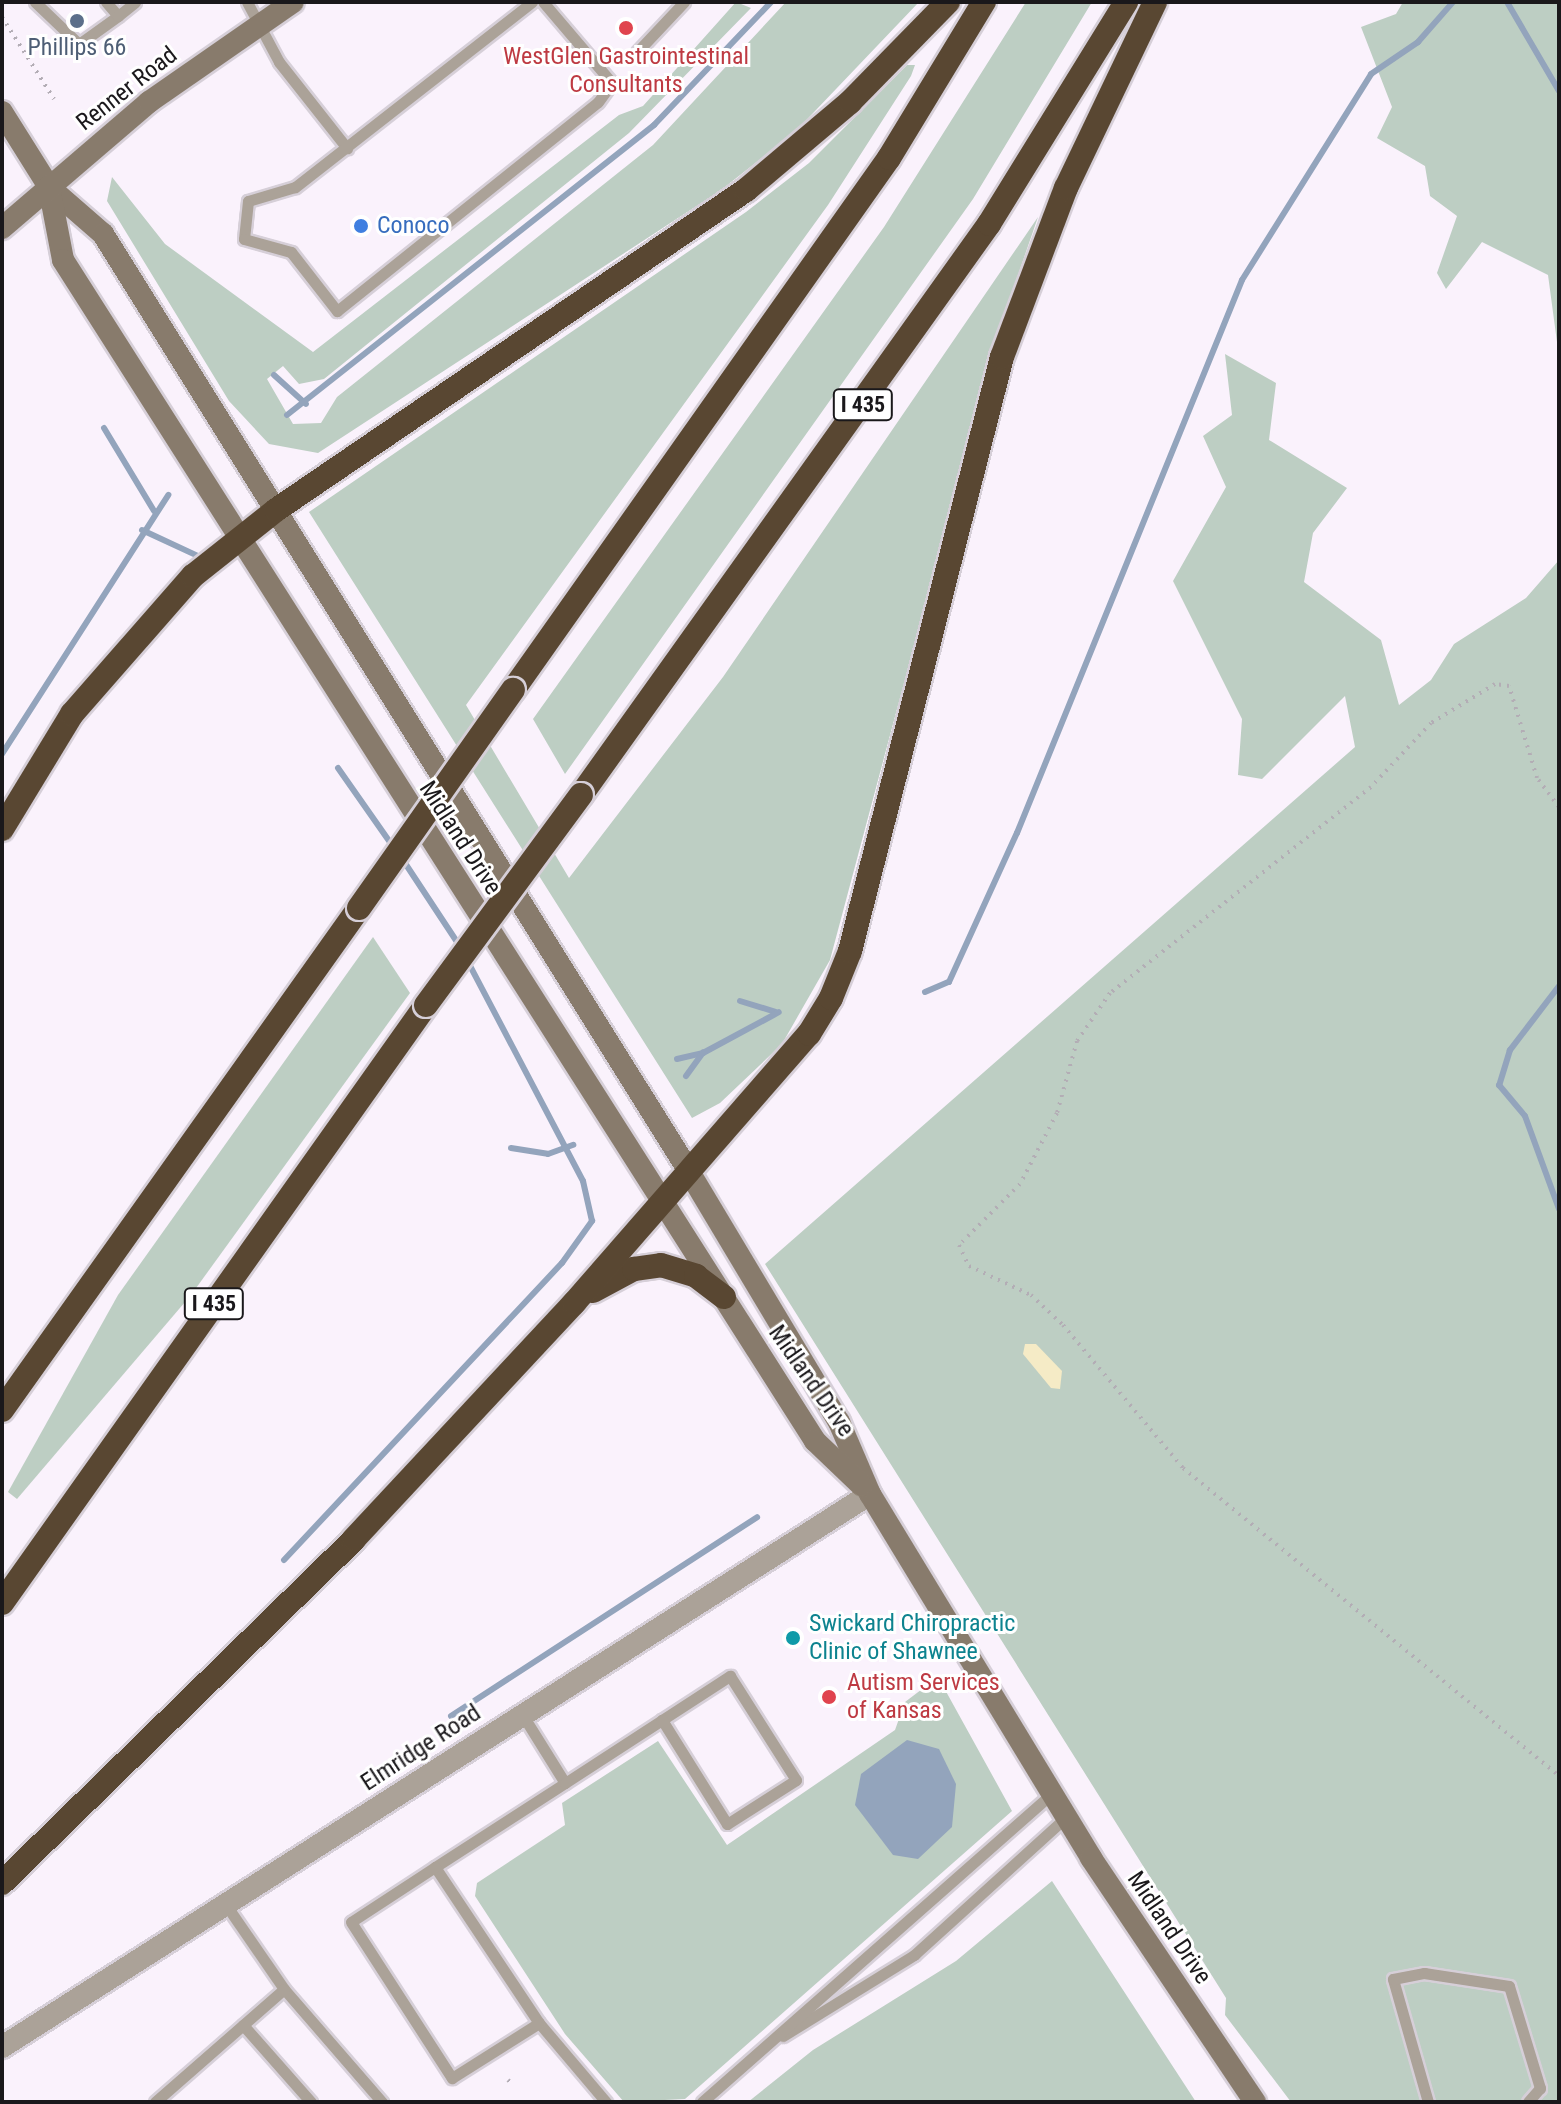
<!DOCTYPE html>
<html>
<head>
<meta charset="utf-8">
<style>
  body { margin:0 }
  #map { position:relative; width:1561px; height:2104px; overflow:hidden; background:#faf2fc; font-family:"Roboto Condensed",sans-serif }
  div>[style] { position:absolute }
  .green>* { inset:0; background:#bdcec3 }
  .sand>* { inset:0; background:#f5ebc6 }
  .water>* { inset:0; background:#93a4bc }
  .stream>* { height:6px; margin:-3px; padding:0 3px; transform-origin:3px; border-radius:3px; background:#93a4bc }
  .path>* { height:4px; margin-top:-2px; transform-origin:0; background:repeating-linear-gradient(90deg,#b3adb5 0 2px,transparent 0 8px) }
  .roads { filter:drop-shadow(2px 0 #d6cfd8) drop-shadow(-2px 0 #d6cfd8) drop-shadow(0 2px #d6cfd8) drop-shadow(0 -2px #d6cfd8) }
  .service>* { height:11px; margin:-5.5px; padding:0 5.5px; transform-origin:5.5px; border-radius:5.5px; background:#aba298 }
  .minor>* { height:22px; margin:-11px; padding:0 11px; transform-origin:11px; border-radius:11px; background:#aba298 }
  .secondary>* { height:22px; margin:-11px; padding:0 11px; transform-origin:11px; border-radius:11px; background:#887b6c }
  .motorway>* { height:24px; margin:-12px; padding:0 12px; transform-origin:12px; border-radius:12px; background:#594732 }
  .bridges { filter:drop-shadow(2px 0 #d6cfd8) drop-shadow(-2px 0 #d6cfd8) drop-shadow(0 2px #d6cfd8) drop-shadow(0 -2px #d6cfd8) }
  .motorway-bridge>* { height:24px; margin:-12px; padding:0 12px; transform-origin:12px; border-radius:12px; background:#594732 }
  .dots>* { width:22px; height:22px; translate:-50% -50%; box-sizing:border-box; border:4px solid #fff; border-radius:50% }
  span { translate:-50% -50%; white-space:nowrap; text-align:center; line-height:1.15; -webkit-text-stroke:6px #fff; paint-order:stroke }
  .shield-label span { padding:2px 6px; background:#fff; border:2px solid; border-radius:6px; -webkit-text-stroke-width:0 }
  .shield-label { font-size:22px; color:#1a181b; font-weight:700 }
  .service-label { font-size:24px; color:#4e5e75 }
  .health-label { font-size:24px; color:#be3a42 }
  .left { translate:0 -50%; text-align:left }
  .street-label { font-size:24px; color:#1a181b }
  .shop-label { font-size:24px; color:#366cbe }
  .culture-label { font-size:24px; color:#0d838f }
  .frame { position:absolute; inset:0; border:4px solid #1a181b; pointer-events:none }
</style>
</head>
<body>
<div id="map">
  <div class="green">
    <i style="clip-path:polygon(736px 2px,751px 8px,629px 133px,324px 379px,299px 384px,283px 366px,267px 379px,293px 424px,321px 423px,337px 397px,653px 145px,786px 2px,919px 2px,795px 132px,721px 190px,318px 453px,269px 444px,229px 401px,107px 201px,112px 177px,165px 244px,313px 352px,619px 115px,643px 106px)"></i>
    <i style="clip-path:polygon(1026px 2px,1092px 2px,973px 199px,565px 774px,533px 719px,884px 227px)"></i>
    <i style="clip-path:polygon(1403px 2px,1559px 2px,1559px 357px,1548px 275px,1482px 242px,1446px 289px,1437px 273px,1457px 216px,1430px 196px,1425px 166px,1377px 138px,1392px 107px,1361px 27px,1396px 14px)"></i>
    <i style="clip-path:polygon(907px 65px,915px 65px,911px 76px,828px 205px,466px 705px,569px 878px,723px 677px,1038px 217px,995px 342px,830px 960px,782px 1044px,720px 1103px,692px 1118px,309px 512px,746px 212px,809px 163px)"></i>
    <i style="clip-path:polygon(1225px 354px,1276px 383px,1269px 440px,1347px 488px,1313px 533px,1304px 582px,1381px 640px,1399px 705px,1431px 680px,1454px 644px,1526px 598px,1559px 560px,1559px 2102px,1291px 2102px,1225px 2015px,1226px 1998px,765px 1264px,1355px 747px,1345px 696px,1262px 779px,1238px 775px,1242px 719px,1173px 581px,1226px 487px,1203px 436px,1232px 415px)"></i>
    <i style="clip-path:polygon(373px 937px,410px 993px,191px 1295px,17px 1499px,8px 1492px,118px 1295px)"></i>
    <i style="clip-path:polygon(938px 1677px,1012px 1811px,685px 2099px,624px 2102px,565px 2034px,475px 1896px,477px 1883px,565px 1825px,562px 1803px,658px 1741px,727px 1845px,895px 1730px,905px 1702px)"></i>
    <i style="clip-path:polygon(1052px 1881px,1196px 2102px,748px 2102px,813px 2050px,956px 1961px)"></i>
  </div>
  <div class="sand">
    <i style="clip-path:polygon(1025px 1344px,1036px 1344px,1062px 1371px,1060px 1389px,1051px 1388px,1023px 1354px)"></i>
  </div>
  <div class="water">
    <i style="clip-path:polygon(907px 1740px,939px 1749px,956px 1784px,952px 1827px,918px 1859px,893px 1855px,855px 1805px,861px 1774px)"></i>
  </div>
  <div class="stream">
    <i style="left:1507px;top:2px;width:103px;rotate:59.7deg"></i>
    <i style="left:274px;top:375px;width:43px;rotate:42.2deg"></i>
    <i style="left:287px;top:415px;width:468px;rotate:-38.3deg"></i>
    <i style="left:654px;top:125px;width:170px;rotate:-46.4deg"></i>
    <i style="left:104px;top:428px;width:97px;rotate:58.9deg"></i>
    <i style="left:142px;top:530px;width:62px;rotate:24.9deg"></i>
    <i style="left:2px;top:754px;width:308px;rotate:-57.3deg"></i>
    <i style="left:338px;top:768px;width:98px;rotate:55deg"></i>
    <i style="left:401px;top:857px;width:109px;rotate:56.6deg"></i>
    <i style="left:1559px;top:986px;width:81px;rotate:127.4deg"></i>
    <i style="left:1510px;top:1050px;width:37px;rotate:107deg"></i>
    <i style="left:1499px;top:1085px;width:40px;rotate:50deg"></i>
    <i style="left:1525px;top:1116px;width:99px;rotate:69.9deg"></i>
    <i style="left:925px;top:992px;width:26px;rotate:-23deg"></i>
    <i style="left:949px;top:982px;width:164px;rotate:-65.5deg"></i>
    <i style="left:1017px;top:833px;width:597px;rotate:-67.86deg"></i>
    <i style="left:1242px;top:280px;width:243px;rotate:-57.9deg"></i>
    <i style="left:1371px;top:74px;width:57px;rotate:-34.2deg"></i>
    <i style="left:1418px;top:42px;width:53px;rotate:-48.8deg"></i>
    <i style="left:740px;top:1001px;width:37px;rotate:17deg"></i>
    <i style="left:677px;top:1059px;width:27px;rotate:-13deg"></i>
    <i style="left:686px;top:1076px;width:29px;rotate:-54deg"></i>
    <i style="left:703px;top:1053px;width:86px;rotate:-28.3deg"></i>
    <i style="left:511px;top:1148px;width:37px;rotate:9deg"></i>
    <i style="left:548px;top:1154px;width:27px;rotate:-20deg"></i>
    <i style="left:284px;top:1560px;width:407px;rotate:-46.9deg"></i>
    <i style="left:562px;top:1263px;width:52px;rotate:-54.5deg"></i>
    <i style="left:592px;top:1221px;width:41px;rotate:-102.7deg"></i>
    <i style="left:583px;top:1181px;width:252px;rotate:-117.7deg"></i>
    <i style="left:451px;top:1716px;width:365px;rotate:-33deg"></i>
  </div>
  <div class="path">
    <i style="left:2px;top:17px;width:97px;rotate:57.6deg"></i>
    <i style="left:1559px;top:807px;width:36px;rotate:-127deg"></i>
    <i style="left:1537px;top:778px;width:96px;rotate:-106.9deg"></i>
    <i style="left:1509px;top:686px;width:14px;rotate:-172deg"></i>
    <i style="left:1495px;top:684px;width:75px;rotate:148.6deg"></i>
    <i style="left:1431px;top:723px;width:88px;rotate:133.2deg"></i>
    <i style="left:1371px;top:787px;width:333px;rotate:141.7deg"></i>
    <i style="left:1110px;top:993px;width:58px;rotate:124.5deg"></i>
    <i style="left:1077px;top:1041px;width:75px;rotate:105.5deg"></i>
    <i style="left:1057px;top:1113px;width:80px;rotate:117.5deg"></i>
    <i style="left:1020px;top:1184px;width:86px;rotate:135deg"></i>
    <i style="left:959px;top:1245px;width:23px;rotate:65deg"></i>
    <i style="left:969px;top:1266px;width:68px;rotate:25.1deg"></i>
    <i style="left:1031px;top:1295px;width:44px;rotate:43.2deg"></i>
    <i style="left:1063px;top:1325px;width:187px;rotate:50deg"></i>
    <i style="left:1183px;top:1468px;width:486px;rotate:39.3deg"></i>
    <i style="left:508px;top:2080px;width:6px;rotate:45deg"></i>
  </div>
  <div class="roads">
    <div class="service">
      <i style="left:35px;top:2px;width:61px;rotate:43.7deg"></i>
      <i style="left:79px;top:44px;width:48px;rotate:-35.7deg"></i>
      <i style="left:106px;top:2px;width:18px;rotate:49deg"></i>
      <i style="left:118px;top:16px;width:22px;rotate:-39deg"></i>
      <i style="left:247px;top:2px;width:68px;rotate:61.9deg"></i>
      <i style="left:279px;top:62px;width:110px;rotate:51.7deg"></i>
      <i style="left:532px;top:2px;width:301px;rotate:142deg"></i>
      <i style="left:295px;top:187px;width:49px;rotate:163.4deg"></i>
      <i style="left:248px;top:201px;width:38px;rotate:96deg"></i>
      <i style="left:244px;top:239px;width:49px;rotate:15.5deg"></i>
      <i style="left:291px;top:252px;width:75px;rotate:52.1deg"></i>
      <i style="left:337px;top:311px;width:334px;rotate:-38.7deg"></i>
      <i style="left:598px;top:102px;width:24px;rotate:-54deg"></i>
      <i style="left:612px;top:83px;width:106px;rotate:-130.4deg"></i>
      <i style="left:637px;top:52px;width:69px;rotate:-46.8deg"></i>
      <i style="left:522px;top:1714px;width:81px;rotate:58.1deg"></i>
      <i style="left:565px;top:1783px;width:155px;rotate:147.1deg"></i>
      <i style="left:435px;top:1867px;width:187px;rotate:56.3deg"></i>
      <i style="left:539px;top:2023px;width:104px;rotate:49.7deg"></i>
      <i style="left:565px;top:1783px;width:197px;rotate:-33deg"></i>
      <i style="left:730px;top:1676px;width:123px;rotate:57.6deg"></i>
      <i style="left:796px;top:1780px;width:82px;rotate:147.5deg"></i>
      <i style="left:727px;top:1824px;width:123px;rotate:-122deg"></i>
      <i style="left:435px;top:1867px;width:100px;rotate:146.8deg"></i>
      <i style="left:351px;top:1922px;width:186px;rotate:57.1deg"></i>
      <i style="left:452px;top:2078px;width:103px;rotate:-32.3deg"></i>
      <i style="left:226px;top:1905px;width:102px;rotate:55.4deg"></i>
      <i style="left:284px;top:1989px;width:150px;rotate:49.1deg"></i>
      <i style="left:243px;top:2025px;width:103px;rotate:48.6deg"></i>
      <i style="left:783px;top:2036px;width:154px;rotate:-31.7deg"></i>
      <i style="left:914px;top:1955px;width:205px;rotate:-42.2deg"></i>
      <i style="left:155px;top:2102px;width:171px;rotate:-41.2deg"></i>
      <i style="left:702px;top:2102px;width:467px;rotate:-41.4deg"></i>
      <i style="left:1428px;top:2102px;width:128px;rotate:-105.9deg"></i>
      <i style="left:1393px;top:1979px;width:32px;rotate:-11deg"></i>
      <i style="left:1424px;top:1973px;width:86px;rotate:8.7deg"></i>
      <i style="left:1509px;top:1986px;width:107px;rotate:73.1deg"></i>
      <i style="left:1540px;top:2088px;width:18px;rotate:131deg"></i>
    </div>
    <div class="minor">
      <i style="left:2px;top:2047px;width:1029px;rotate:-32.5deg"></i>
    </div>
    <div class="secondary">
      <i style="left:2px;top:112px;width:89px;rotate:57.9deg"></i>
      <i style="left:49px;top:187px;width:72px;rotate:41deg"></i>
      <i style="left:103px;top:234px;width:1104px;rotate:57.99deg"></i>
      <i style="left:688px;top:1170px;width:294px;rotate:59.1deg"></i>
      <i style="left:839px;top:1422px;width:78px;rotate:66.7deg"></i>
      <i style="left:870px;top:1494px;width:426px;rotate:58.7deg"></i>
      <i style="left:1091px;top:1858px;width:294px;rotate:56.1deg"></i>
      <i style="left:49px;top:187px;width:74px;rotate:79.1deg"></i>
      <i style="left:63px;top:260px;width:1400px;rotate:57.51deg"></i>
      <i style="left:815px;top:1441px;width:64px;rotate:43.7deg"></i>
      <i style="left:2px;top:228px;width:194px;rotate:-40.6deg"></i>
      <i style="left:149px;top:102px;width:175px;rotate:-34.8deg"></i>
    </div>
    <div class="motorway">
      <i style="left:513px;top:690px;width:651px;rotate:-54.75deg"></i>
      <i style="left:889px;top:158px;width:183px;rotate:-58.7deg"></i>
      <i style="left:581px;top:795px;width:702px;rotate:-54.45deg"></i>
      <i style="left:989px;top:224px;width:261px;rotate:-58.3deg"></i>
      <i style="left:2px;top:829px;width:135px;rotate:-58.7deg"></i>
      <i style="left:72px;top:714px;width:184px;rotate:-48.8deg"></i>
      <i style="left:193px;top:576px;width:106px;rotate:-38.5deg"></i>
      <i style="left:276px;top:510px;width:569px;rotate:-34.25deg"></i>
      <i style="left:746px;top:190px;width:136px;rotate:-40.2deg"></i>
      <i style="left:850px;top:102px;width:140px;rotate:-45.6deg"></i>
      <i style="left:593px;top:1291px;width:47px;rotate:-28.2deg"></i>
      <i style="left:634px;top:1269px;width:27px;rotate:-8deg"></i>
      <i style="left:661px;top:1265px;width:37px;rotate:17deg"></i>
      <i style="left:696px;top:1276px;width:35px;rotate:37deg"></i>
      <i style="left:2px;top:1410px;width:616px;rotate:-54.58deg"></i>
      <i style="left:2px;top:1603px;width:733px;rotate:-54.66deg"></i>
      <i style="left:2px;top:1883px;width:492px;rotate:-44.3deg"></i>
      <i style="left:354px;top:1539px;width:323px;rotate:-47deg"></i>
      <i style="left:574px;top:1303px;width:357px;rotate:-48.9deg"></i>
      <i style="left:809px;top:1034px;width:42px;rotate:-58.6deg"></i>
      <i style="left:831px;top:998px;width:51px;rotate:-68deg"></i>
      <i style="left:850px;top:951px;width:613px;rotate:-75.65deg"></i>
      <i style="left:1002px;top:357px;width:181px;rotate:-69.3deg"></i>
      <i style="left:1066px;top:188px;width:206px;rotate:-64.4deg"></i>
    </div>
  </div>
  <div class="bridges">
    <div class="motorway-bridge">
      <i style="left:359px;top:908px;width:267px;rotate:-54.8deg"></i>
      <i style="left:426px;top:1005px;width:261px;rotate:-53.6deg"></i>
    </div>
  </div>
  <div class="dots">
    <i style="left:77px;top:21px;background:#5c6f8a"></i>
    <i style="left:626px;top:28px;background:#e0444e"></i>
    <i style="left:361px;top:226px;background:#3f7fe0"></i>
    <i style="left:793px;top:1638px;background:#0f9aa8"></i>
    <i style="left:829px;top:1697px;background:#e0444e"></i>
  </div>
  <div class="shield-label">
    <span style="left:863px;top:405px">I 435</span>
    <span style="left:214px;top:1304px">I 435</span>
  </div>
  <div class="service-label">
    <span style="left:77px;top:48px">Phillips 66</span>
  </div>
  <div class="health-label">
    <span style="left:626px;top:71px">WestGlen Gastrointestinal<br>Consultants</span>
    <span class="left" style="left:847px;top:1697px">Autism Services<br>of Kansas</span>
  </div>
  <div class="street-label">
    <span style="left:127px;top:89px;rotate:-38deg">Renner Road</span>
    <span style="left:460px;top:838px;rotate:57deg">Midland Drive</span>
    <span style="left:811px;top:1381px;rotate:55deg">Midland Drive</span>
    <span style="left:421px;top:1748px;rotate:-33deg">Elmridge Road</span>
    <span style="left:1169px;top:1928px;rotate:56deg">Midland Drive</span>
  </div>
  <div class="shop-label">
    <span class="left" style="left:377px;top:226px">Conoco</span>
  </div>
  <div class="culture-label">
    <span class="left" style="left:809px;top:1638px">Swickard Chiropractic<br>Clinic of Shawnee</span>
  </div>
  <div class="frame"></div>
</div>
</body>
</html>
